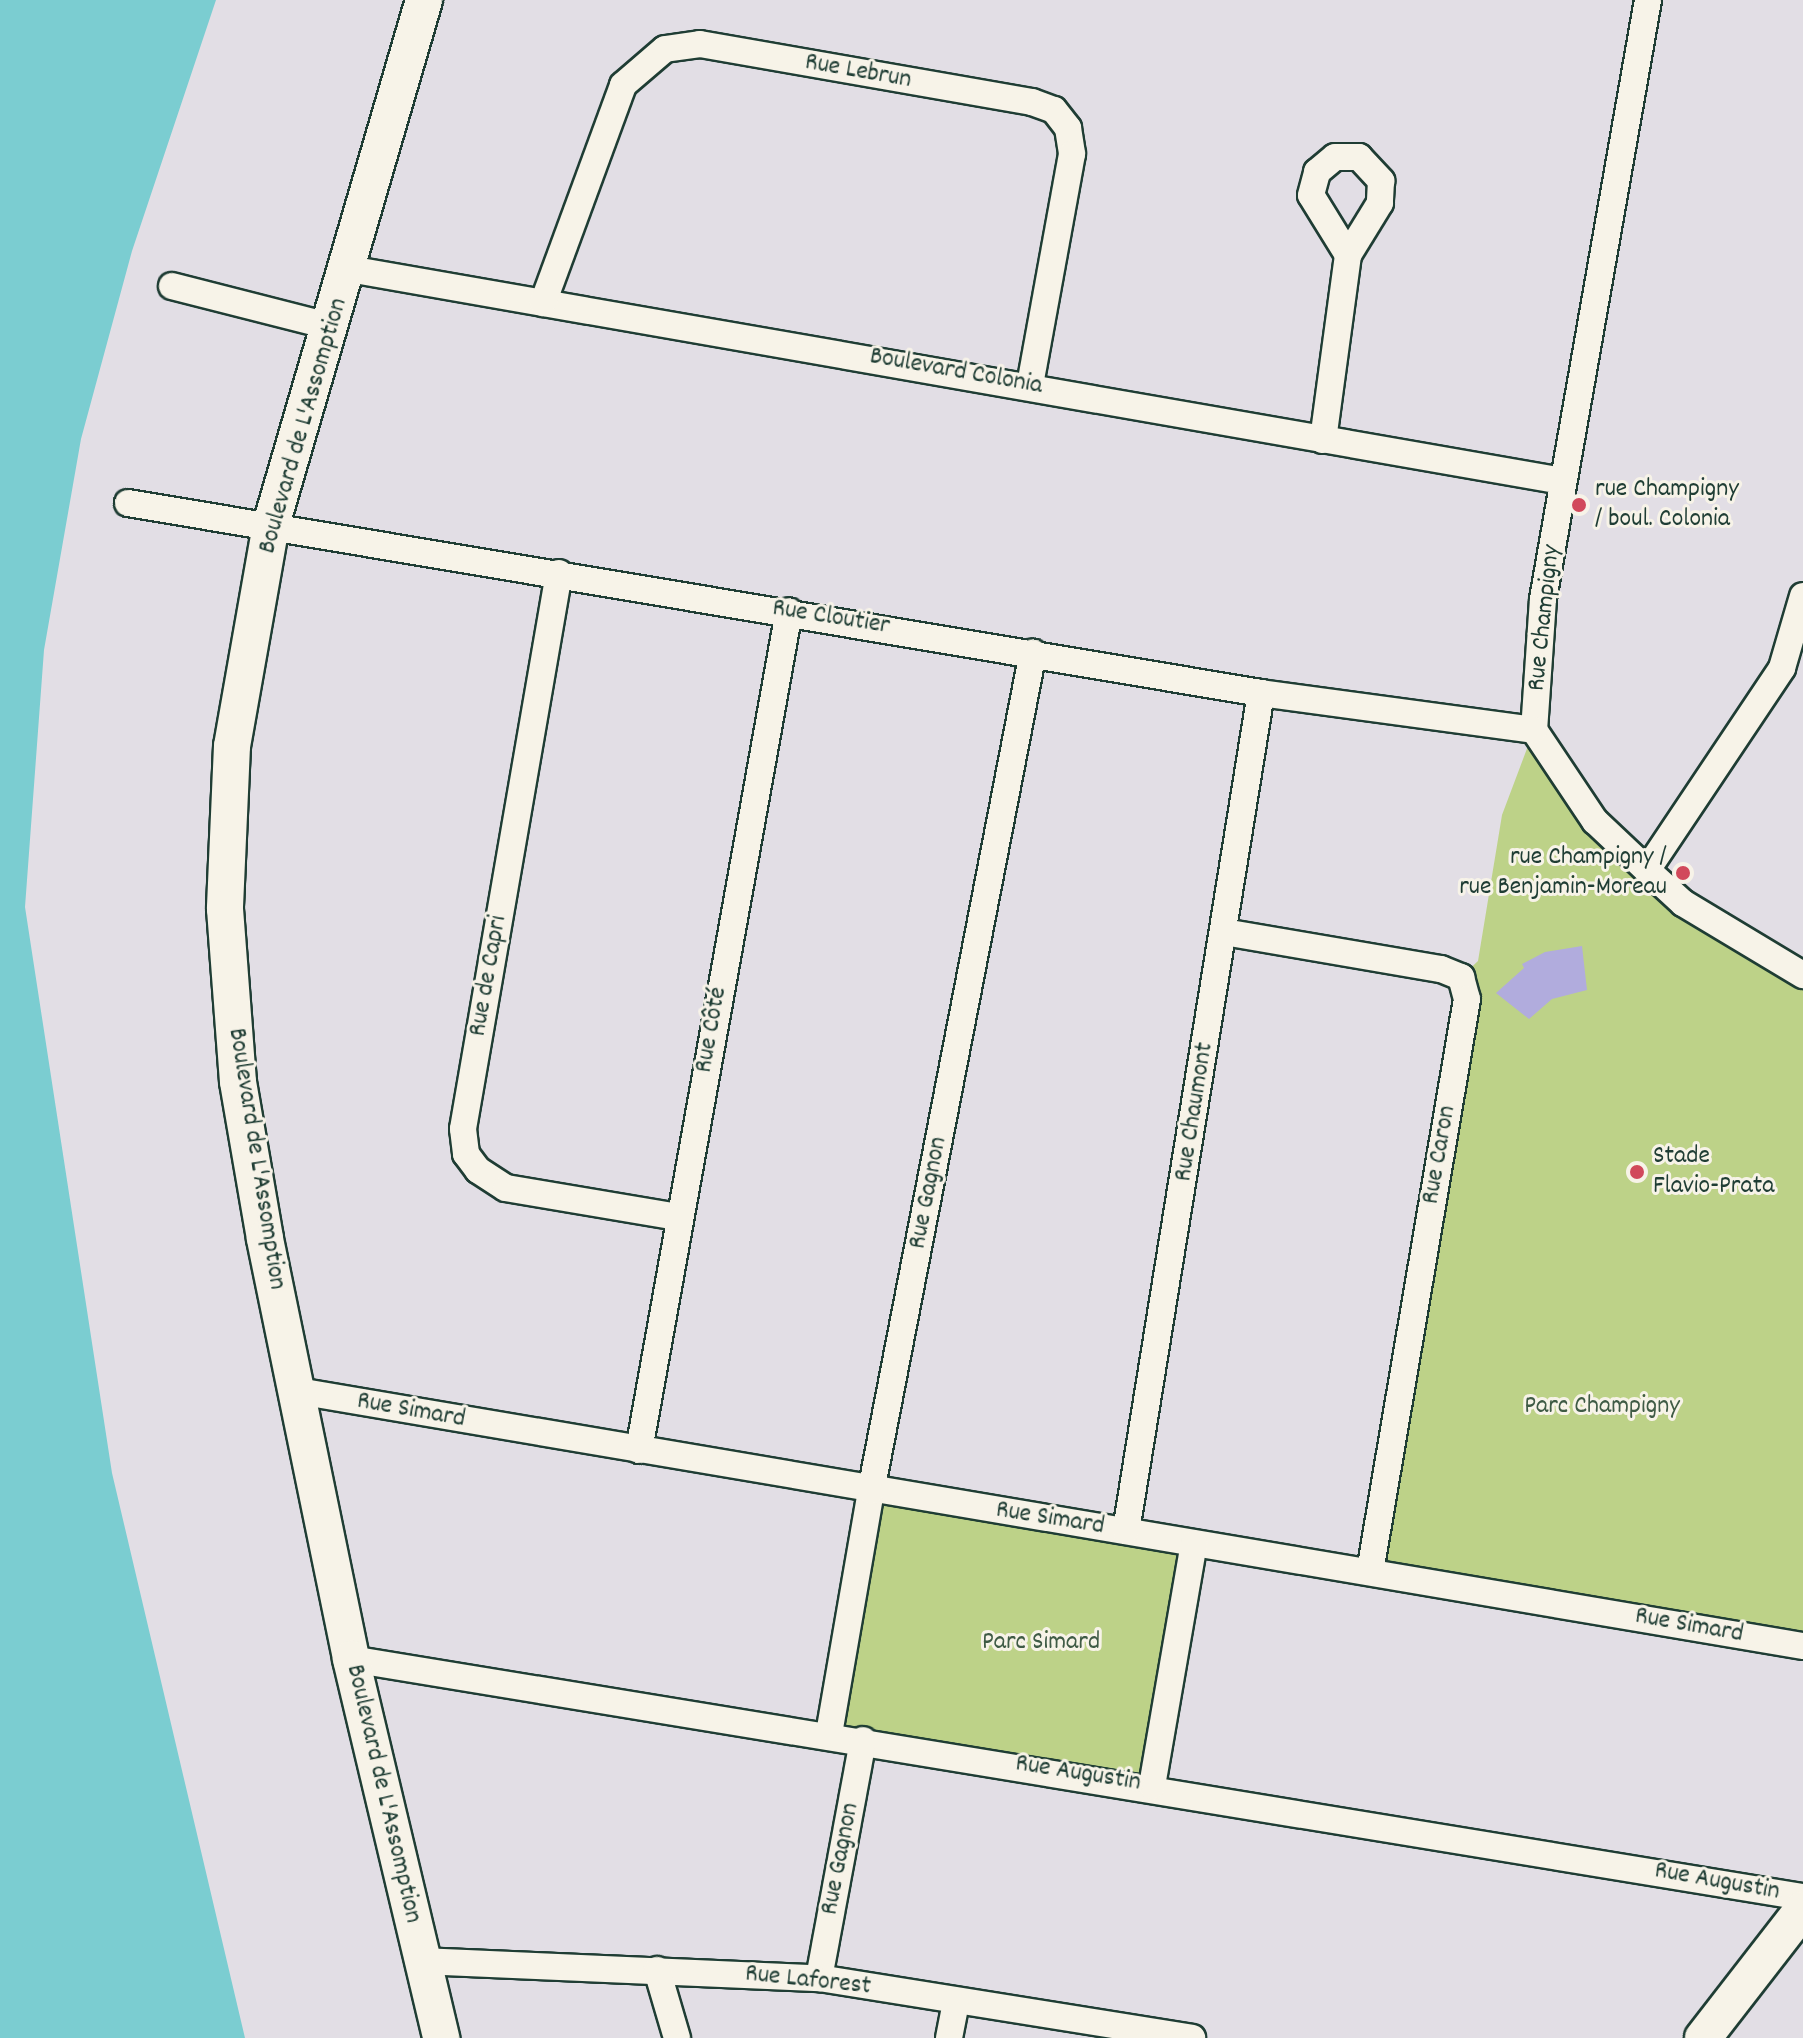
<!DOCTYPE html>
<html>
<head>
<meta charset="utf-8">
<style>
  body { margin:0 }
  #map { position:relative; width:1803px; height:2038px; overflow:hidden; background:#e2dee5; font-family:Dekko,sans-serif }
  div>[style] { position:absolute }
  .green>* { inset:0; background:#bdd288; transform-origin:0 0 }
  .water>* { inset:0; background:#7bcdd1 }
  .building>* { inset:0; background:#b1acdd }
  .roads { filter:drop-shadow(2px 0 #1f3d34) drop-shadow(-2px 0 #1f3d34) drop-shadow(0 2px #1f3d34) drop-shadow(0 -2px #1f3d34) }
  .street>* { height:26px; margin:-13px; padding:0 13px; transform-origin:13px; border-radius:13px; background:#f7f3e8 }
  .secondary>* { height:36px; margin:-18px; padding:0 18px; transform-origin:18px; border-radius:18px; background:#f7f3e8 }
  .dots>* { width:22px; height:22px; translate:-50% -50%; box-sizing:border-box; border:4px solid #f7f3e8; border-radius:50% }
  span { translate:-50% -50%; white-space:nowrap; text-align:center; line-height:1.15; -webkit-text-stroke:6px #f7f3e8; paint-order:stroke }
  .street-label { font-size:26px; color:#1f3d34 }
  .poi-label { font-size:26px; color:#1f3d34 }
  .left { translate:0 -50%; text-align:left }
  .right { translate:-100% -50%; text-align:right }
  .park-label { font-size:26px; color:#3f5b45 }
</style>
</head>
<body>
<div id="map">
  <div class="green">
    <i style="clip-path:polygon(1534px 730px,1647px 870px,1803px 973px,1803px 1646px,1370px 1572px,1461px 977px,1478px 961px,1502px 815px)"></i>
    <i style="left:871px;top:1491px;width:327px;height:247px;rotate:9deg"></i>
  </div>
  <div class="water">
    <i style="clip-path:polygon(0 0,216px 0,132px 251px,81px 439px,44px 650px,25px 907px,112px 1473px,245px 2038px,0 2038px)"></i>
  </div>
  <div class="building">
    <i style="clip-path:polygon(1582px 946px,1587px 990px,1552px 999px,1529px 1019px,1496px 993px,1524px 968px,1522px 964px,1545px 952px)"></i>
  </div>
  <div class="roads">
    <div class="street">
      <i style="left:1648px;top:0;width:608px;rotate:99.94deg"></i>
      <i style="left:1543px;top:599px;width:131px;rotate:93.9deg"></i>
      <i style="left:1534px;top:730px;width:110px;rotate:56.2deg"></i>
      <i style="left:1595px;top:821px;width:71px;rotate:43.3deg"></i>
      <i style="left:1647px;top:870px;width:49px;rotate:42.5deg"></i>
      <i style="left:1683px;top:903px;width:140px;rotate:31deg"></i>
      <i style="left:1335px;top:157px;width:24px"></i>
      <i style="left:1359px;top:157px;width:33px;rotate:47deg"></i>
      <i style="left:1381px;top:181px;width:22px;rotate:93deg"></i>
      <i style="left:1380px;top:203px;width:61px;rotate:121.6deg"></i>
      <i style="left:1348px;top:255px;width:70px;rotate:-121.7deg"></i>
      <i style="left:1311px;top:195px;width:24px;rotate:-75deg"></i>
      <i style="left:1317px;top:172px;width:23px;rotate:-40deg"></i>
      <i style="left:349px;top:269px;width:1231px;rotate:9.91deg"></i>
      <i style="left:172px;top:286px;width:162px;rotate:14.3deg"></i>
      <i style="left:543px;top:303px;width:232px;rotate:-69.8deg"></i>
      <i style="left:623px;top:85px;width:55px;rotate:-40.6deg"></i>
      <i style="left:665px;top:49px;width:35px;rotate:-8deg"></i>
      <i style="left:700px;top:44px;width:337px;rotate:9.9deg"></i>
      <i style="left:1032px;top:102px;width:23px;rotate:20deg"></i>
      <i style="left:1054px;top:110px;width:23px;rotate:52deg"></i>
      <i style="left:1068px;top:128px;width:26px;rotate:81deg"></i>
      <i style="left:1072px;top:154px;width:234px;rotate:100.3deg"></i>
      <i style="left:1323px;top:440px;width:187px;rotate:-82.3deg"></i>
      <i style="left:128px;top:503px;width:1149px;rotate:9.52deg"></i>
      <i style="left:1261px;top:693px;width:275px;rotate:7.7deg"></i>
      <i style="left:559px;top:573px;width:564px;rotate:99.8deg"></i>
      <i style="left:463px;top:1129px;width:25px;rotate:83deg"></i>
      <i style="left:466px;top:1154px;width:20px;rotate:53deg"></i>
      <i style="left:478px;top:1170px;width:33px;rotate:33deg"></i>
      <i style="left:506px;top:1188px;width:174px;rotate:9.6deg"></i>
      <i style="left:1647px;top:870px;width:243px;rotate:-56.2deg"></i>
      <i style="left:1782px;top:668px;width:75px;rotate:-73.7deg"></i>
      <i style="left:1224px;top:932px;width:220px;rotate:9.7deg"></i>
      <i style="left:1441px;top:969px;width:22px;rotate:22deg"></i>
      <i style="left:1461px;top:977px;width:23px;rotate:75deg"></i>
      <i style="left:1467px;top:999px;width:581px;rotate:99.61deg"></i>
      <i style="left:298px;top:1391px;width:1526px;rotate:9.62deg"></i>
      <i style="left:639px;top:1450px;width:852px;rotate:-79.86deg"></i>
      <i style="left:1126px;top:1531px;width:849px;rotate:-80.85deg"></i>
      <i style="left:351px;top:1659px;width:1471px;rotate:9.31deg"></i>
      <i style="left:829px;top:1734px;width:247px;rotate:-80.2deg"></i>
      <i style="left:871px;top:1491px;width:854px;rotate:-79.07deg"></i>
      <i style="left:1152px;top:1786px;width:246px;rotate:-80.2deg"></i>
      <i style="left:422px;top:1961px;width:397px;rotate:2.5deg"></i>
      <i style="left:819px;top:1978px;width:378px;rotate:9.1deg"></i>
      <i style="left:657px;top:1970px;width:71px;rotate:73.6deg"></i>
      <i style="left:819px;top:1978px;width:242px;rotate:-79.5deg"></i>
      <i style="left:949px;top:2038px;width:38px;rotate:-79deg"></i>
    </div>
    <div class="secondary">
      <i style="left:424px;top:0;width:547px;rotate:106.25deg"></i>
      <i style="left:271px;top:525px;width:224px;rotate:100deg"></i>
      <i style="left:232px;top:746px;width:163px;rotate:92.5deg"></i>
      <i style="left:225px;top:909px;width:173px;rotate:85.7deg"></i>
      <i style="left:238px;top:1082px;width:159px;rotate:80.2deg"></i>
      <i style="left:265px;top:1239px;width:429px;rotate:78.4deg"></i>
      <i style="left:351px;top:1659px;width:390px;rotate:76.6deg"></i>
      <i style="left:1703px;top:2038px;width:163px;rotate:-52.2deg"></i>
    </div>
  </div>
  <div class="dots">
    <i style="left:1579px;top:505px;background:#d1495b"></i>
    <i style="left:1683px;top:873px;background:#d1495b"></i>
    <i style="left:1637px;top:1172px;background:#d1495b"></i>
  </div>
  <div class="street-label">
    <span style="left:858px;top:72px;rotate:10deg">Rue Lebrun</span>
    <span style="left:956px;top:372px;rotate:10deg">Boulevard Colonia</span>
    <span style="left:304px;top:426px;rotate:-74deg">Boulevard de L'Assomption</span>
    <span style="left:831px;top:618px;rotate:9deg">Rue Cloutier</span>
    <span style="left:1545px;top:618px;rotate:-84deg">Rue Champigny</span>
    <span style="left:489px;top:976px;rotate:-80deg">Rue de Capri</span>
    <span style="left:712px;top:1030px;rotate:-80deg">Rue Côté</span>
    <span style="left:1195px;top:1112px;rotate:-81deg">Rue Chaumont</span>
    <span style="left:1440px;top:1155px;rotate:-80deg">Rue Caron</span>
    <span style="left:256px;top:1159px;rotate:81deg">Boulevard de L'Assomption</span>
    <span style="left:929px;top:1193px;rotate:-79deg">Rue Gagnon</span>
    <span style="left:411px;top:1411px;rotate:10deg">Rue Simard</span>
    <span style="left:1050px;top:1519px;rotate:9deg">Rue Simard</span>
    <span style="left:1689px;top:1626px;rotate:10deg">Rue Simard</span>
    <span style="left:1078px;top:1774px;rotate:9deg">Rue Augustin</span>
    <span style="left:383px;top:1794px;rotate:77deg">Boulevard de L'Assomption</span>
    <span style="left:841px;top:1859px;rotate:-79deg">Rue Gagnon</span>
    <span style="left:1717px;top:1882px;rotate:10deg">Rue Augustin</span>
    <span style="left:808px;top:1981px;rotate:6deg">Rue Laforest</span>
  </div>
  <div class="poi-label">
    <span class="left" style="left:1595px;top:505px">rue Champigny<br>/ boul. Colonia</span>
    <span class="right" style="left:1667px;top:873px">rue Champigny /<br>rue Benjamin-Moreau</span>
    <span class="left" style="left:1653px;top:1172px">Stade<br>Flavio-Prata</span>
  </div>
  <div class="park-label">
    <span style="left:1602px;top:1407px">Parc Champigny</span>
    <span style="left:1041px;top:1643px">Parc Simard</span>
  </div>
</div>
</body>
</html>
